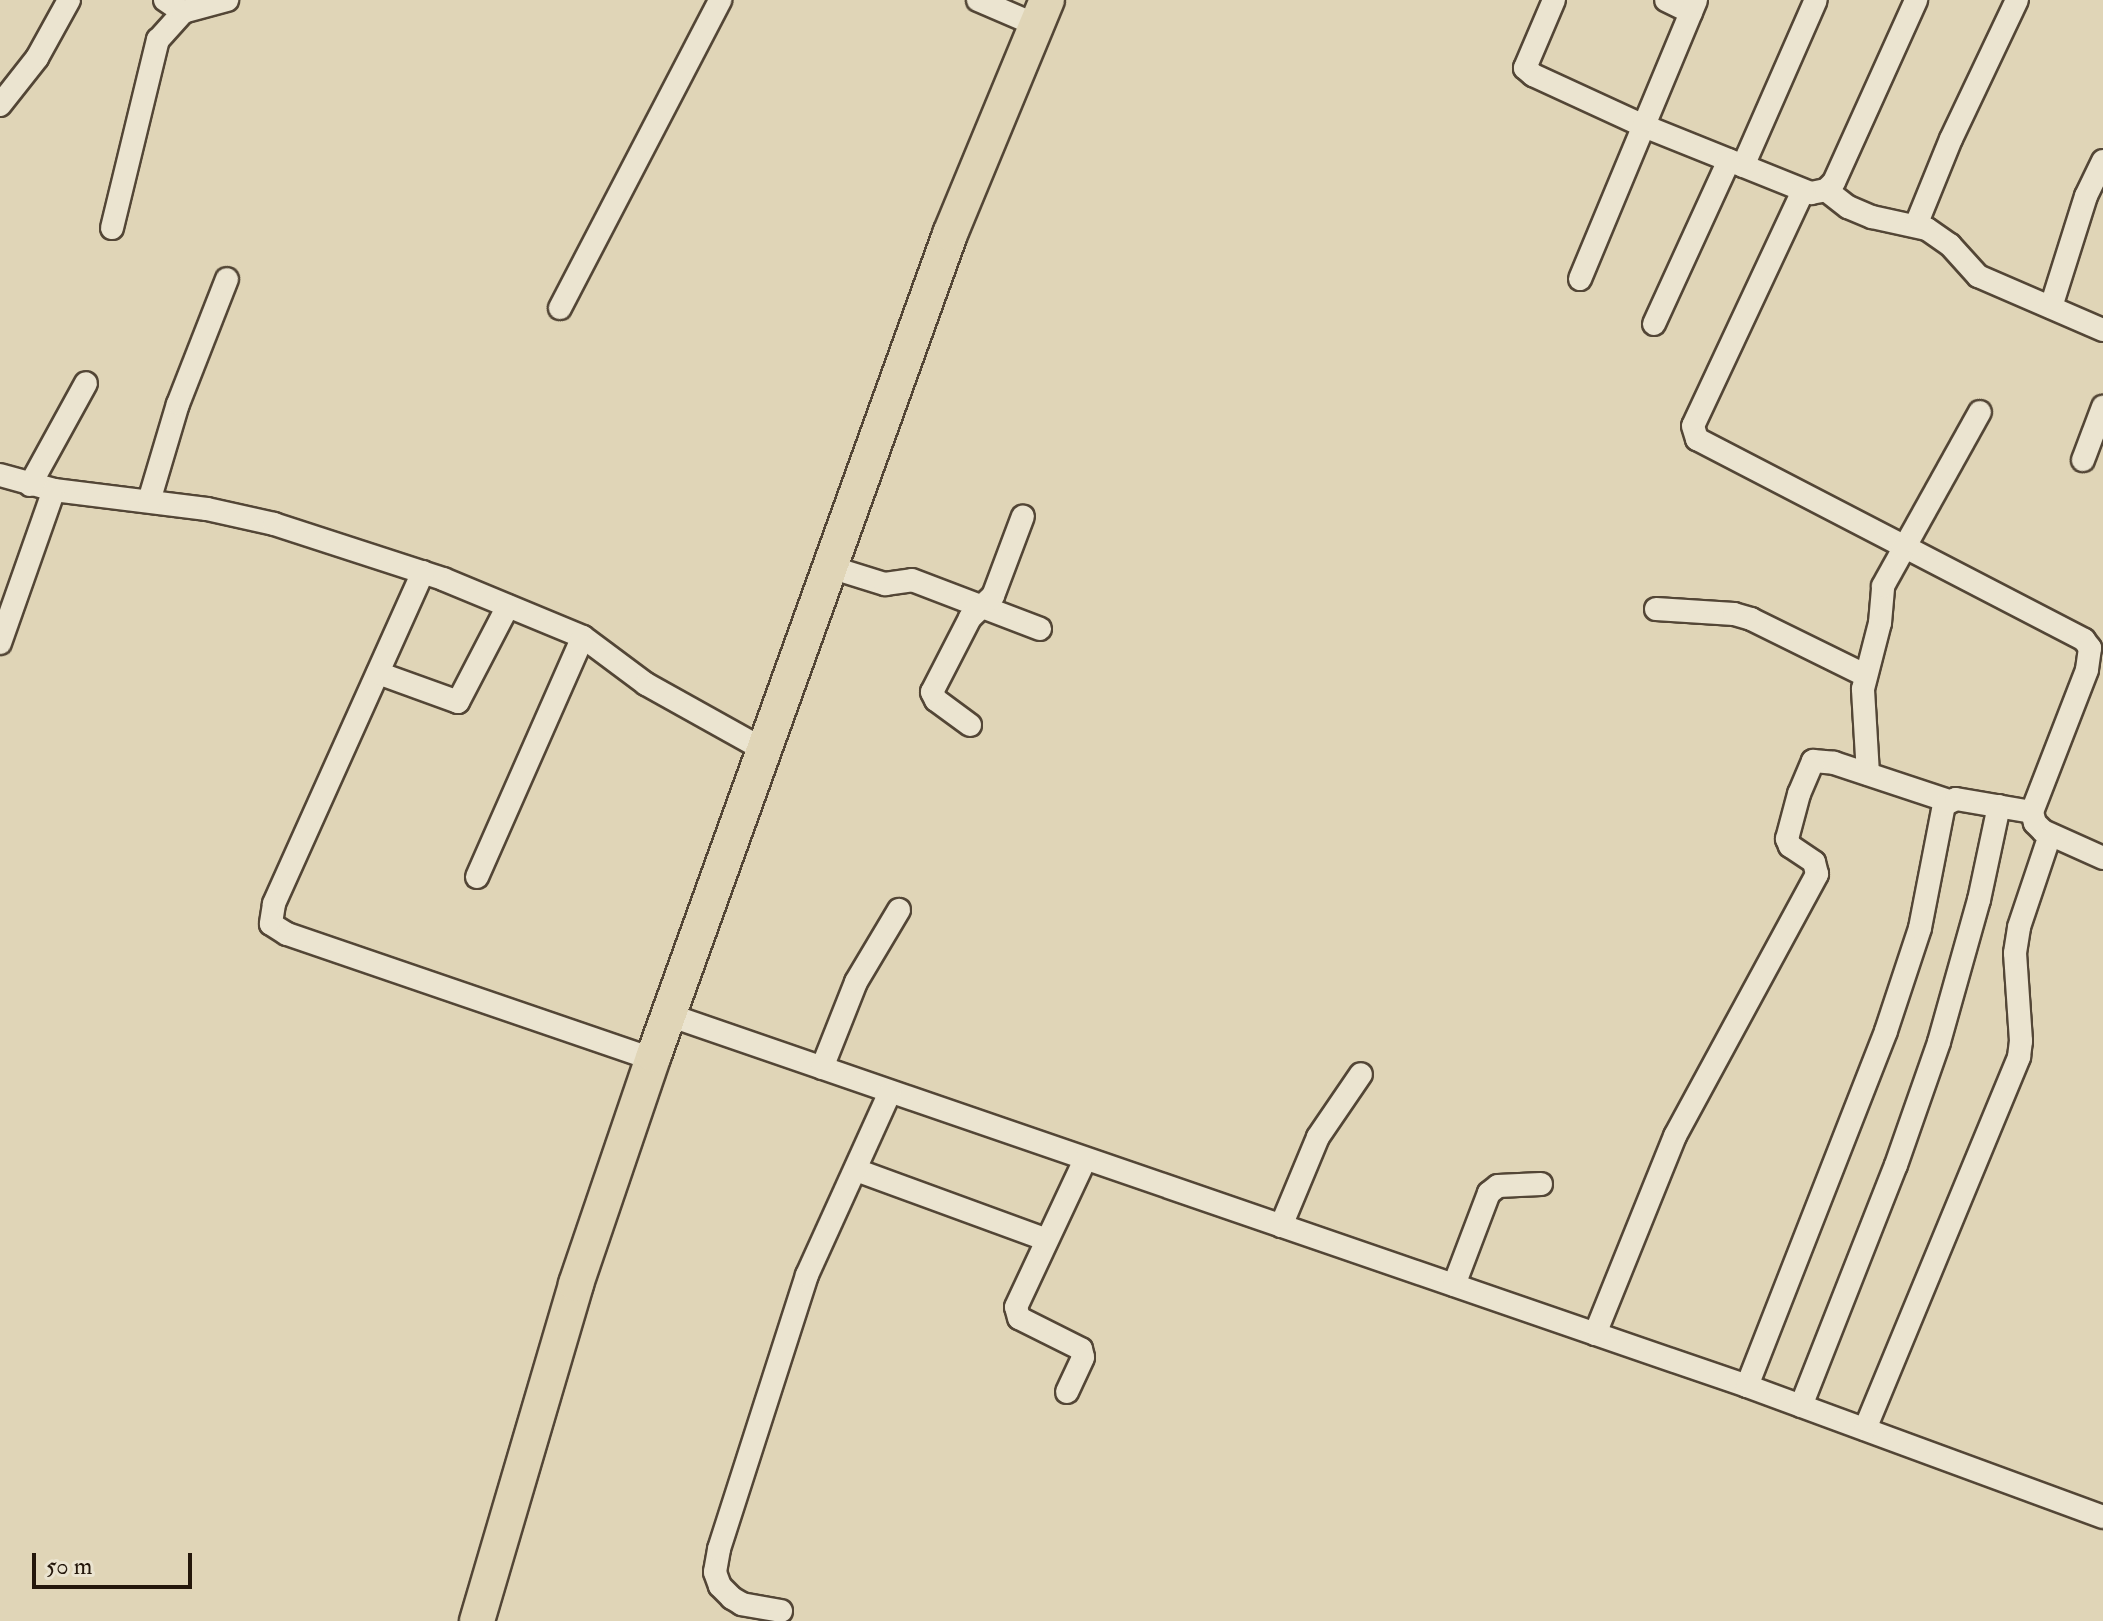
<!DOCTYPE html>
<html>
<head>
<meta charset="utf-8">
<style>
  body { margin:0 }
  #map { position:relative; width:2103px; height:1621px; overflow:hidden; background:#e0d5b7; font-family:"IM FELL Double Pica",serif }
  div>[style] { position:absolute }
  .roads { filter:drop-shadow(2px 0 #534636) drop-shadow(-2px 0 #534636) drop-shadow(0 2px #534636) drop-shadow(0 -2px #534636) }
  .minor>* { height:22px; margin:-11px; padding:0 11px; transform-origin:11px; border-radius:11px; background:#ebe4d0 }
  .primary>* { height:34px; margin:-17px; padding:0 17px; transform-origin:17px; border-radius:17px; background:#e0d5b7 }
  span { translate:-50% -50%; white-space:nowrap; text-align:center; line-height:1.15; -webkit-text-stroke:7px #ebe4d0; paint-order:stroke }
  .scale { position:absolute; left:32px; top:1553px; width:160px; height:36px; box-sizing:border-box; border:4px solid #24170b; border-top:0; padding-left:10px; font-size:24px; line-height:28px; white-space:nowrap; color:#24170b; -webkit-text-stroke:6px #ebe4d0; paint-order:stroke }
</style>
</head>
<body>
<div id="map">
  <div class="roads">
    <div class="minor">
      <i style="left:165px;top:0;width:22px;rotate:34deg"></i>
      <i style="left:978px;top:0;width:63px;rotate:23.3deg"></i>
      <i style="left:1554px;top:0;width:74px;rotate:113.1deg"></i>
      <i style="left:1525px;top:68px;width:11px;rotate:41deg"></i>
      <i style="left:1533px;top:75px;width:122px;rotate:24.7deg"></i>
      <i style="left:1644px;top:126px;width:180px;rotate:21.9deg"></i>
      <i style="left:1811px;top:193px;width:15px;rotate:-11deg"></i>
      <i style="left:1826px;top:190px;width:11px;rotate:-45deg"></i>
      <i style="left:1834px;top:182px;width:200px;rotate:-65.7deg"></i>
      <i style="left:1666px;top:0;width:28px;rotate:26deg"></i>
      <i style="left:0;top:105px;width:60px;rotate:-51.8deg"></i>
      <i style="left:37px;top:58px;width:66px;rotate:-61.1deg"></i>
      <i style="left:1743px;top:166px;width:181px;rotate:-66.3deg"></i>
      <i style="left:1826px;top:190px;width:28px;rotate:38deg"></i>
      <i style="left:1848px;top:207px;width:26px;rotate:23deg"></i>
      <i style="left:1872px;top:217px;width:56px;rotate:12.3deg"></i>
      <i style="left:1927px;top:229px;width:28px;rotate:35deg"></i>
      <i style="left:1950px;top:245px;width:42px;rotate:47.9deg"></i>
      <i style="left:1978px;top:276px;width:136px;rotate:23.4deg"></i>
      <i style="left:1803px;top:191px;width:259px;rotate:115.1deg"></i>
      <i style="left:1693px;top:426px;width:14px;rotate:73deg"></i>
      <i style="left:1697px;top:439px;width:436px;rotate:27.4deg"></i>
      <i style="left:2084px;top:640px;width:10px;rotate:53deg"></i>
      <i style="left:2090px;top:648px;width:22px;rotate:98deg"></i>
      <i style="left:2087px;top:670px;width:152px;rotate:111.2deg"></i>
      <i style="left:2032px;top:812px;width:11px;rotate:75deg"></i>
      <i style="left:2035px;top:823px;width:11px;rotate:45deg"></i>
      <i style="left:2043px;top:831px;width:66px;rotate:24.2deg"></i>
      <i style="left:1916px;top:225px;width:93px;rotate:-67.9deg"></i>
      <i style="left:1951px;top:139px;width:154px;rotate:-64.6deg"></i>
      <i style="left:112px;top:228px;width:194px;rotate:-76.3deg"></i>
      <i style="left:158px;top:40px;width:38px;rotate:-48deg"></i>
      <i style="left:183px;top:12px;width:46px;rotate:-15.3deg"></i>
      <i style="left:1580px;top:279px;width:302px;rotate:-67.4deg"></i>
      <i style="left:2051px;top:307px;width:116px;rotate:-72.5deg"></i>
      <i style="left:2086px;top:196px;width:39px;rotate:-64deg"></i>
      <i style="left:560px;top:308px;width:347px;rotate:-62.5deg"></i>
      <i style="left:1654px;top:324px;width:180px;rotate:-65.4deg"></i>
      <i style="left:2083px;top:460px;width:57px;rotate:-69.3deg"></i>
      <i style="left:0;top:475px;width:56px;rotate:15.5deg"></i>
      <i style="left:54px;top:490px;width:154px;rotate:7.1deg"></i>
      <i style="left:207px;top:509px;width:69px;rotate:12.6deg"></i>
      <i style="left:274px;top:524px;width:178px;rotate:18deg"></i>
      <i style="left:443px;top:579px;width:152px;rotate:22.5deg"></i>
      <i style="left:583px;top:637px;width:79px;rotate:36.7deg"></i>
      <i style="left:646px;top:684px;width:134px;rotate:29.1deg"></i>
      <i style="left:30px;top:485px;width:116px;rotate:-61.2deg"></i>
      <i style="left:149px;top:501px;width:101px;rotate:-73.4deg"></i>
      <i style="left:178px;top:404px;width:134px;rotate:-68.6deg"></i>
      <i style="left:830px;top:567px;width:58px;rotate:17.2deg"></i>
      <i style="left:885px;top:584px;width:27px;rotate:-8deg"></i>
      <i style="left:912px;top:580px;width:137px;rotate:20.9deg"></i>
      <i style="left:423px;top:572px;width:364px;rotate:114.2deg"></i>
      <i style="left:274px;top:904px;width:20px;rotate:99deg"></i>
      <i style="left:271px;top:924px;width:19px;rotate:32deg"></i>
      <i style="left:287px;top:934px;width:387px;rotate:18.9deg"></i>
      <i style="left:1656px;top:609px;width:78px;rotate:3.7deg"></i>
      <i style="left:1734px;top:614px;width:18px;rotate:16deg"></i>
      <i style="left:1751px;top:619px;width:127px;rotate:26.2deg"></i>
      <i style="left:0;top:643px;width:162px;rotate:-70.6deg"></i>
      <i style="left:378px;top:673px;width:85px;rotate:19.9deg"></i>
      <i style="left:458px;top:702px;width:108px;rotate:-62.5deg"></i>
      <i style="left:970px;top:725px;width:42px;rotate:-143.7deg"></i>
      <i style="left:936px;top:700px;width:9px;rotate:-117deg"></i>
      <i style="left:932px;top:692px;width:83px;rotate:-62.8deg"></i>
      <i style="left:970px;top:618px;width:32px;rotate:-44deg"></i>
      <i style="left:993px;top:596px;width:85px;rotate:-69.4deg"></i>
      <i style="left:1868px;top:774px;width:85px;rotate:-93.4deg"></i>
      <i style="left:1863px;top:689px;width:68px;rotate:-75.6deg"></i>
      <i style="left:1880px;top:623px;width:37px;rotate:-85deg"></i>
      <i style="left:1883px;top:586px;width:199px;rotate:-60.9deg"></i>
      <i style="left:477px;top:877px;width:262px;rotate:-66.2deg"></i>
      <i style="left:669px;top:1015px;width:1140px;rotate:18.99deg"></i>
      <i style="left:1747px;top:1386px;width:379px;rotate:20.2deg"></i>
      <i style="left:822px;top:1068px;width:92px;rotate:-68.4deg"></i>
      <i style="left:856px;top:982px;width:84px;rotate:-59.2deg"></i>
      <i style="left:856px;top:1170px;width:203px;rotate:20.1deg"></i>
      <i style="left:1281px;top:1226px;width:96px;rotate:-67.4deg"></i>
      <i style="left:1318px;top:1137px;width:76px;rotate:-55.7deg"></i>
      <i style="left:1454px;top:1285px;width:98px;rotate:-69.2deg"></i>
      <i style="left:1489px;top:1193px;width:11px;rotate:-38deg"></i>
      <i style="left:1498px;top:1186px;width:43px;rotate:-2.7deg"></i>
      <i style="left:1595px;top:1334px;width:214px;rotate:-68deg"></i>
      <i style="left:1675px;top:1136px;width:298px;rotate:-61.5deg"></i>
      <i style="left:1817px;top:874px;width:12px;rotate:-104deg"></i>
      <i style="left:1814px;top:862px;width:29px;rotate:-146deg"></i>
      <i style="left:1790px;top:846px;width:8px;rotate:-113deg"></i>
      <i style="left:1787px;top:839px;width:47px;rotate:-75.1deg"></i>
      <i style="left:1799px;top:794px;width:36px;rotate:-67deg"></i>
      <i style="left:1813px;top:761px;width:21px;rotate:5deg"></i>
      <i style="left:1834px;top:763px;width:121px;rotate:18.3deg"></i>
      <i style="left:1747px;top:1386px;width:381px;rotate:-68.6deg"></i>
      <i style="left:1886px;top:1031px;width:108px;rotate:-71.7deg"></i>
      <i style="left:1920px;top:928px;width:125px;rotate:-79deg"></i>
      <i style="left:1944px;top:805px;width:13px;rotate:-27deg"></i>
      <i style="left:1956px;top:799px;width:77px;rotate:9.7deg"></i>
      <i style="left:1067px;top:1392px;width:38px;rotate:-65deg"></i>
      <i style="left:1083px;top:1357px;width:8px;rotate:-104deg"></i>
      <i style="left:1081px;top:1349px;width:69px;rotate:-153.4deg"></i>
      <i style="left:1019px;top:1318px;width:11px;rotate:-105deg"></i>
      <i style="left:1016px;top:1307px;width:162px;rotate:-64.9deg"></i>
      <i style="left:1801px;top:1406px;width:259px;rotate:-68.5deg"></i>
      <i style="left:1896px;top:1165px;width:130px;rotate:-70.7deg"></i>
      <i style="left:1939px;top:1042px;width:148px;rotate:-74.3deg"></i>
      <i style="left:1979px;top:900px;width:96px;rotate:-78deg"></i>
      <i style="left:1865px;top:1429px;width:403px;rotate:-67.5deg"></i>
      <i style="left:2019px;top:1057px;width:16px;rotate:-83deg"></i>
      <i style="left:2021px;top:1041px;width:88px;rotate:-93.9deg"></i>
      <i style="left:2015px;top:953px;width:26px;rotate:-81deg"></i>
      <i style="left:2019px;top:927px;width:97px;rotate:-71.4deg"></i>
      <i style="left:781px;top:1611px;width:40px;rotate:-170deg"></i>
      <i style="left:742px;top:1604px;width:12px;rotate:-149deg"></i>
      <i style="left:732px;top:1598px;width:17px;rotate:-135deg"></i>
      <i style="left:720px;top:1586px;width:15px;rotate:-110deg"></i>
      <i style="left:715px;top:1572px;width:23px;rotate:-80deg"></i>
      <i style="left:719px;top:1549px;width:288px;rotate:-72.2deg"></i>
      <i style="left:807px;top:1275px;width:201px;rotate:-65.6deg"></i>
    </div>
    <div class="primary">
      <i style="left:477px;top:1621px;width:351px;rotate:-73.6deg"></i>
      <i style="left:576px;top:1284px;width:242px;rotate:-71.2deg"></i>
      <i style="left:654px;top:1055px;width:873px;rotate:-70.17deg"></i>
      <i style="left:950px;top:234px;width:253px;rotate:-67.5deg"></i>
    </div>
  </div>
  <div class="scale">50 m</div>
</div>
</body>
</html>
